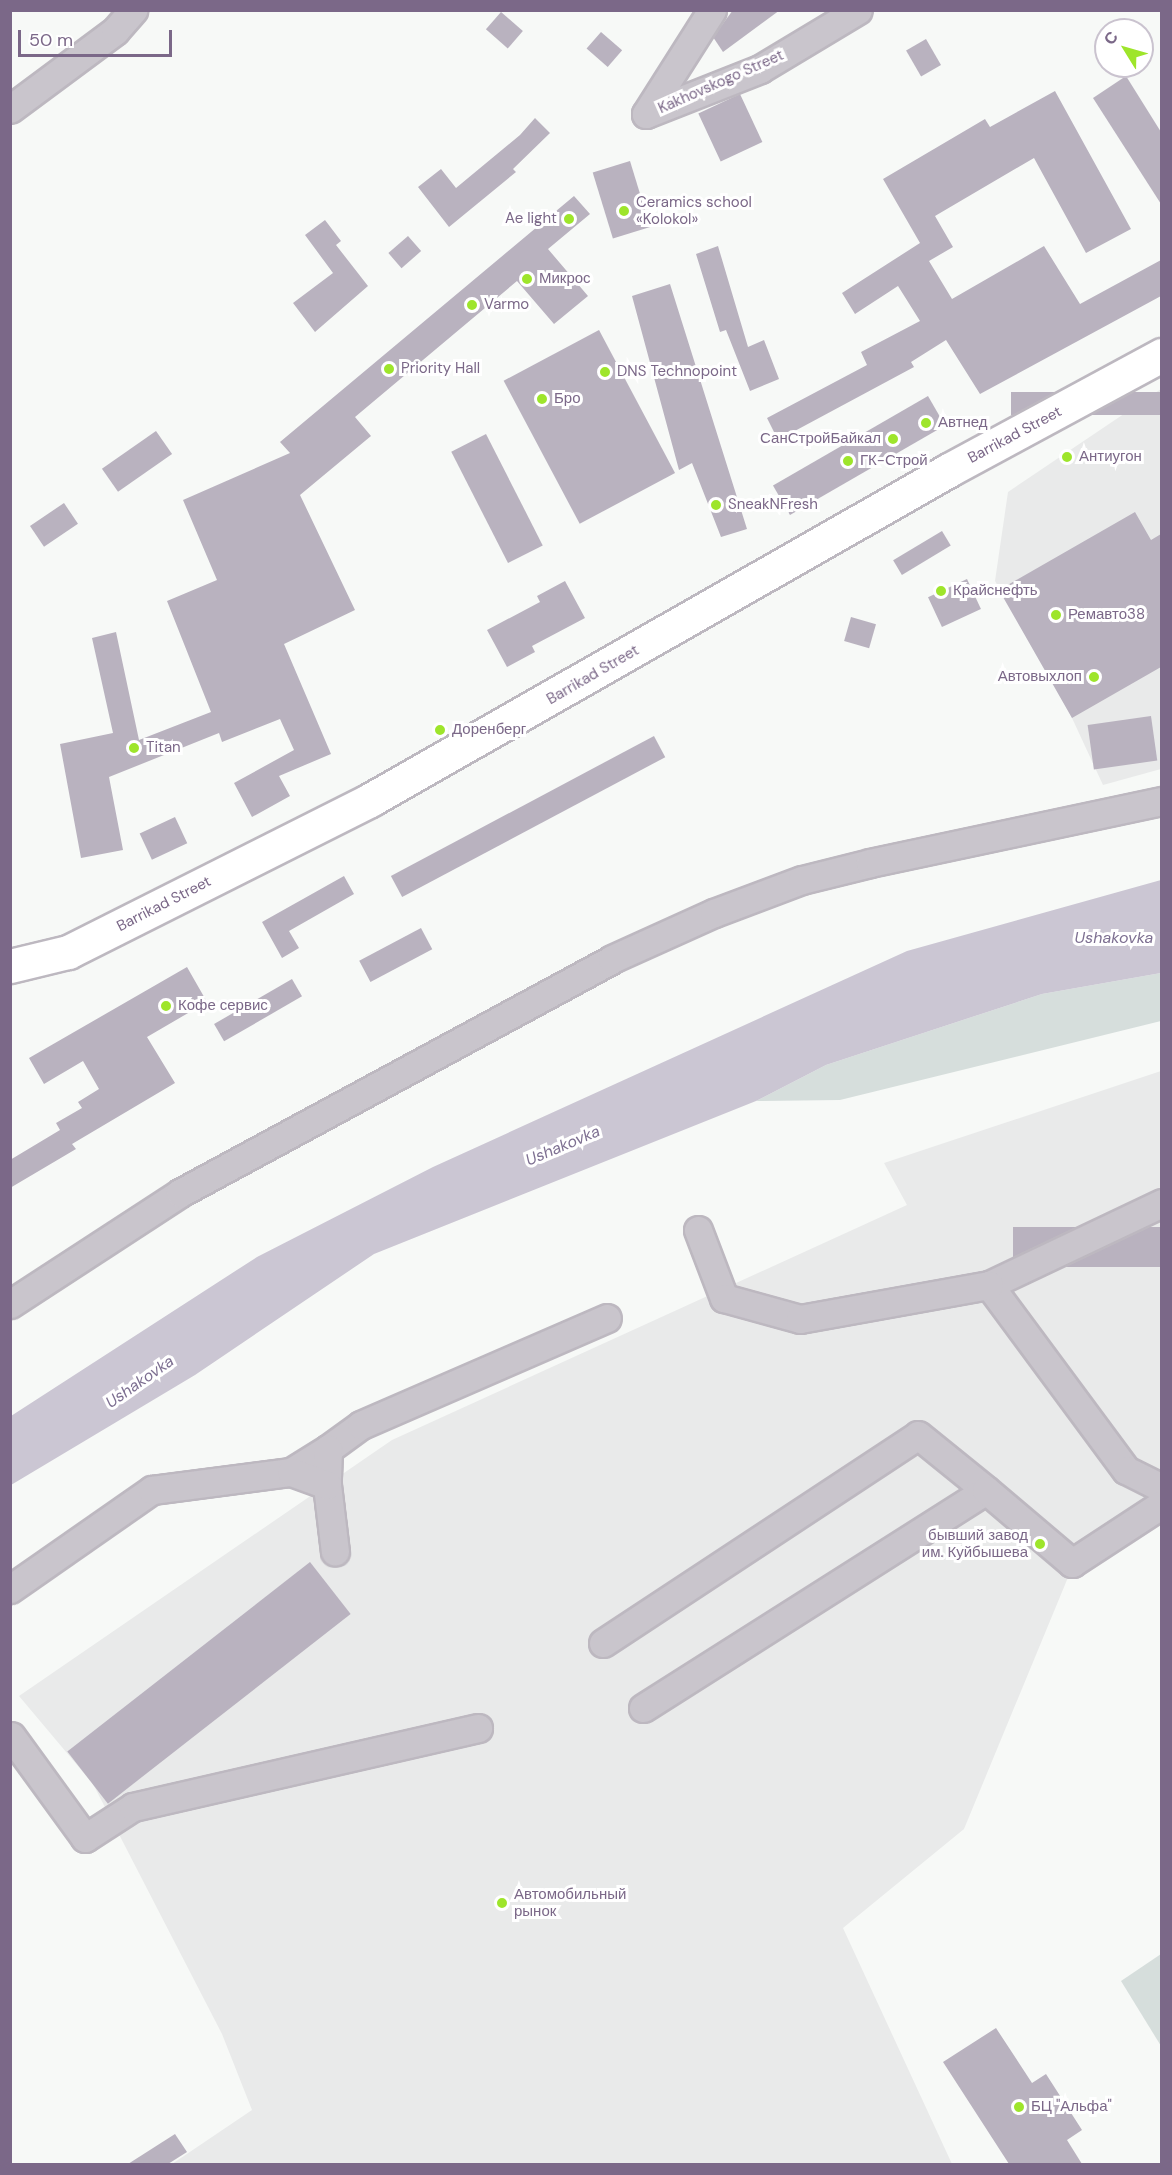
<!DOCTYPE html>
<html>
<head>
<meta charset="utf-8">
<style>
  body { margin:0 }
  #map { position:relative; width:1172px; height:2175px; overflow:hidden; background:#f7f9f7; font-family:"DM Sans",sans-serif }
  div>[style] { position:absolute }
  .built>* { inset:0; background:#e9eaea }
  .green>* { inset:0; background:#d6dedc }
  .water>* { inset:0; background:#cbc6d3 }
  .building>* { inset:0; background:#b9b2bf; transform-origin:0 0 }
  .roads { filter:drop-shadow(2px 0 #bdb8c0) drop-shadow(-2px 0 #bdb8c0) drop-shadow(0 2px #bdb8c0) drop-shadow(0 -2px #bdb8c0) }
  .minor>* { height:27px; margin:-13.5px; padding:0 13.5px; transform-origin:13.5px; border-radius:13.5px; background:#c9c5cc }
  .major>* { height:33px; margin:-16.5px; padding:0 16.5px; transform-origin:16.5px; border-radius:16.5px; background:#fff }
  .dots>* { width:16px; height:16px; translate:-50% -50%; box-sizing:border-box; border:3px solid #fff; border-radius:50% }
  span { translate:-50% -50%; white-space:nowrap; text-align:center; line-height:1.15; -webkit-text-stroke:6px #fff; paint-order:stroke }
  .street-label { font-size:15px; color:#7b6888 }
  .poi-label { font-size:15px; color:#7b6888 }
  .left { translate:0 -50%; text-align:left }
  .right { translate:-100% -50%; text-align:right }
  .water-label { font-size:16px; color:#7d6f91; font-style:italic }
  .frame { position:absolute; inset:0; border:12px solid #7b6888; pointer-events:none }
  .north { position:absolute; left:1094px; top:18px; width:60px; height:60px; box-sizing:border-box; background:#fff; border:2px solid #cac3cf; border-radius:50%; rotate:307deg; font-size:16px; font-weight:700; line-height:24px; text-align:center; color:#7b6888 }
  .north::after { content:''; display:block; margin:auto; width:21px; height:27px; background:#9ee52b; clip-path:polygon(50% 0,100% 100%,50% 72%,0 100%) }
  .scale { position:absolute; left:18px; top:30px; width:154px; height:27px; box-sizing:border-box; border:3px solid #7b6888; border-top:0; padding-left:8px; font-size:18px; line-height:21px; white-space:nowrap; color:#7b6888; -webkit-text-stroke:4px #fff; paint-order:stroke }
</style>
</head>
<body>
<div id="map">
  <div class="built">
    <i style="clip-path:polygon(1161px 389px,1161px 769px,1103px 785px,1072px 718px,995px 581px,1008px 492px)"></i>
    <i style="clip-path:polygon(1161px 1071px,1161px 1516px,1069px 1575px,964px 1829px,843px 1928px,952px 2164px,172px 2164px,252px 2110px,222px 2034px,93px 1784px,19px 1696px,392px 1440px,907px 1205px,884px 1163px)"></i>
  </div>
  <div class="green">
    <i style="clip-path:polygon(1161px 973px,1161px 1021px,840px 1100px,756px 1101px,826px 1065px,1042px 994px)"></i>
    <i style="clip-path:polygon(1161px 1954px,1161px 2046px,1121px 1981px)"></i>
  </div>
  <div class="water">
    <i style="clip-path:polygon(1161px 880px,1161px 973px,1042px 994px,826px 1065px,756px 1101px,374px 1254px,195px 1375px,11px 1485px,11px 1416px,257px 1257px,433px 1167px,907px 951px)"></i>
  </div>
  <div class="building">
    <i style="clip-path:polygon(733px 10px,780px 10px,723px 52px,713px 37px)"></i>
    <i style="left:501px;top:12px;width:29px;height:23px;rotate:41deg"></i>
    <i style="left:601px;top:32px;width:28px;height:22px;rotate:41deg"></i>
    <i style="left:926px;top:39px;width:30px;height:23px;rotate:60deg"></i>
    <i style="clip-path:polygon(1126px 76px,1161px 132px,1161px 204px,1093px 98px)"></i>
    <i style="clip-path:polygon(1055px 91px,1131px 229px,1086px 253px,1034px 158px,935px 216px,953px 247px,929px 261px,952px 299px,1044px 246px,1080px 304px,1161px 260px,1161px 296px,980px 394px,946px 340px,911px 362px,914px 367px,778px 440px,767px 418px,867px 365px,861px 352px,920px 321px,898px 286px,855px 314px,842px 293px,920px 243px,883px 179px,985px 119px,990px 127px)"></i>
    <i style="left:740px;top:94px;width:53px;height:46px;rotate:65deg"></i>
    <i style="clip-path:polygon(535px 118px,550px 133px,513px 169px,516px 172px,449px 227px,418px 187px,441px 169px,456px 188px,520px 135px)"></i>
    <i style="left:630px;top:161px;width:69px;height:39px;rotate:73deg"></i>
    <i style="clip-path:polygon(574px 196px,590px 214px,548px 249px,588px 296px,554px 324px,517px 281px,355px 417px,371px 436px,300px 495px,355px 610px,284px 644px,331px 754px,279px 776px,290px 796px,252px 817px,234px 783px,294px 750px,280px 719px,222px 742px,219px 733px,109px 777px,123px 850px,81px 858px,60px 744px,113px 733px,92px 638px,116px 632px,139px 740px,211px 712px,167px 601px,217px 580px,183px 500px,290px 453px,280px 442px)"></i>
    <i style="clip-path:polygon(325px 220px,341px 241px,336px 245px,368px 286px,315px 332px,293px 303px,333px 273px,305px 235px)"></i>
    <i style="left:408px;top:236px;width:20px;height:26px;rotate:49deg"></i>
    <i style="clip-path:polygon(718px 246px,748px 347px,764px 340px,779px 379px,750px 391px,726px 330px,720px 332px,696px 254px)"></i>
    <i style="clip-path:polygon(670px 284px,747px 529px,721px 537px,692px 463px,679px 470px,632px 296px)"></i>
    <i style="left:599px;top:330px;width:162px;height:108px;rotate:62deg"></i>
    <i style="left:1161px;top:392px;width:23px;height:150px;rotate:90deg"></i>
    <i style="left:928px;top:396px;width:34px;height:179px;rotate:60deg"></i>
    <i style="left:156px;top:431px;width:28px;height:66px;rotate:55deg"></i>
    <i style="left:486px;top:434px;width:125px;height:39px;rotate:63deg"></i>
    <i style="left:64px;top:503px;width:25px;height:41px;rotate:56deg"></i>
    <i style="clip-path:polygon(1135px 512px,1151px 540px,1161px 534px,1161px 667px,1072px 718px,999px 590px)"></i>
    <i style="left:942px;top:531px;width:17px;height:57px;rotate:59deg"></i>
    <i style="left:967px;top:579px;width:33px;height:43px;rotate:65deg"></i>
    <i style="clip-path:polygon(565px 581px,585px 618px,532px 646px,535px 652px,507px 667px,487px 630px,540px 602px,537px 596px)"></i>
    <i style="left:851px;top:617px;width:26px;height:25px;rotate:16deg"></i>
    <i style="left:1151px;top:716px;width:45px;height:64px;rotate:82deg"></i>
    <i style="left:654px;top:736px;width:24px;height:298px;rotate:62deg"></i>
    <i style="left:175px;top:817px;width:29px;height:39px;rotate:65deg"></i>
    <i style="clip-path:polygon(344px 876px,354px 894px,289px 931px,299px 948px,282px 958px,262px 922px)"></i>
    <i style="left:421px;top:928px;width:24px;height:70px;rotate:62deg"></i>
    <i style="clip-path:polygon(187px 967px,207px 1002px,147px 1037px,175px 1083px,72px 1144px,76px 1149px,10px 1188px,10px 1160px,60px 1130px,56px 1123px,82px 1108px,78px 1102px,99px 1089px,83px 1061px,44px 1084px,29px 1058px)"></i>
    <i style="left:292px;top:979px;width:20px;height:90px;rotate:60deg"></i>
    <i style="left:1161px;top:1227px;width:40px;height:148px;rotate:90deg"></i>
    <i style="left:310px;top:1562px;width:66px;height:308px;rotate:52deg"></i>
    <i style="clip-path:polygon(996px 2028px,1032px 2083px,1046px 2074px,1082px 2130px,1067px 2140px,1082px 2164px,1009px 2164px,943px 2062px)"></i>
    <i style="clip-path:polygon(175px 2134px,187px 2152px,168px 2164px,128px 2164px)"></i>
  </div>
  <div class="roads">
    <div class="minor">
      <i style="left:10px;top:109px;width:131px;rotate:-36.6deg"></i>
      <i style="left:115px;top:31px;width:28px;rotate:-49deg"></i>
      <i style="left:646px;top:114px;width:123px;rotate:-21.5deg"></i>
      <i style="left:760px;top:69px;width:114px;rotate:-31deg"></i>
      <i style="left:646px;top:114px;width:123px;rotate:-57.6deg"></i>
      <i style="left:1162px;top:1203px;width:191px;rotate:154.6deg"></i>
      <i style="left:989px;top:1285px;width:230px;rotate:53.5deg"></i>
      <i style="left:1126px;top:1470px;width:40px;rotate:26.6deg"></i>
      <i style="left:698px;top:1230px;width:73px;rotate:69.1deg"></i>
      <i style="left:724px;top:1298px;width:79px;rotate:15.4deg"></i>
      <i style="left:800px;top:1319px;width:192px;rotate:-10.2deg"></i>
      <i style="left:10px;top:1304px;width:203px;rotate:-33.1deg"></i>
      <i style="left:180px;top:1193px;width:491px;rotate:-28.4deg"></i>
      <i style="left:612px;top:959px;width:112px;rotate:-24.3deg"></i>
      <i style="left:714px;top:913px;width:94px;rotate:-20.6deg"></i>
      <i style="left:802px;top:880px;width:70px;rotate:-14deg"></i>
      <i style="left:870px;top:863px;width:299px;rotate:-12deg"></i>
      <i style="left:328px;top:1449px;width:41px;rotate:-36deg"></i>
      <i style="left:361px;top:1425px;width:268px;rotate:-23.5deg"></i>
      <i style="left:327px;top:1485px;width:67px;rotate:83.2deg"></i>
      <i style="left:10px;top:1589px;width:173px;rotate:-34.9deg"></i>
      <i style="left:152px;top:1490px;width:140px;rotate:-7.4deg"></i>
      <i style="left:291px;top:1472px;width:44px;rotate:-31.9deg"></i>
      <i style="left:328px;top:1449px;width:36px;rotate:92deg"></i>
      <i style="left:327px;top:1485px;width:38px;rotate:-160deg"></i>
      <i style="left:603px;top:1643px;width:377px;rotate:-33.4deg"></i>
      <i style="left:918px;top:1435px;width:87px;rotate:39deg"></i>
      <i style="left:643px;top:1708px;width:406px;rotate:-32.4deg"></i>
      <i style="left:986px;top:1490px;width:113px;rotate:40.3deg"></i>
      <i style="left:1072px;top:1563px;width:108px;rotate:-33.2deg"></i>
      <i style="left:11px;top:1736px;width:126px;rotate:54deg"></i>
      <i style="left:85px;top:1838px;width:57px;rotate:-32.9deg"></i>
      <i style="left:133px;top:1807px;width:354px;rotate:-12.9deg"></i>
    </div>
    <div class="major">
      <i style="left:10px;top:966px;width:60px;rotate:-13.6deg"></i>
      <i style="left:68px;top:952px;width:338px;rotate:-26.7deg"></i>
      <i style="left:370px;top:800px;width:666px;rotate:-29.68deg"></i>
      <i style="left:949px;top:470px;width:242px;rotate:-28.4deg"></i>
    </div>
  </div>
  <div class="dots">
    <i style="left:624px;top:211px;background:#9ee52b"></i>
    <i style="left:569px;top:219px;background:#9ee52b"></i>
    <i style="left:527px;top:279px;background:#9ee52b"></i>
    <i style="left:472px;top:305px;background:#9ee52b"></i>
    <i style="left:389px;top:369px;background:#9ee52b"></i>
    <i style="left:605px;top:372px;background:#9ee52b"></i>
    <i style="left:542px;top:399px;background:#9ee52b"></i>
    <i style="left:926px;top:423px;background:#9ee52b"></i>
    <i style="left:893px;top:439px;background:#9ee52b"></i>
    <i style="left:1067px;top:457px;background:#9ee52b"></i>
    <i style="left:848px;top:461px;background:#9ee52b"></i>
    <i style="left:716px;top:505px;background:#9ee52b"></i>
    <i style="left:941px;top:591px;background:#9ee52b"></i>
    <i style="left:1056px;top:615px;background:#9ee52b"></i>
    <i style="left:1094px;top:677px;background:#9ee52b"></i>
    <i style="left:440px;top:730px;background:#9ee52b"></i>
    <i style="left:134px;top:748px;background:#9ee52b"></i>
    <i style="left:166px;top:1006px;background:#9ee52b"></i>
    <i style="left:1040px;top:1544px;background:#9ee52b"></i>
    <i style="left:502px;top:1903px;background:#9ee52b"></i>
    <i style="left:1019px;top:2107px;background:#9ee52b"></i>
  </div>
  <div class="street-label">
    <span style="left:721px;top:82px;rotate:-24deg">Kakhovskogo Street</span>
    <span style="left:1015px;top:435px;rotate:-28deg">Barrikad Street</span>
    <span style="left:593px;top:675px;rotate:-30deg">Barrikad Street</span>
    <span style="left:164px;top:904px;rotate:-27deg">Barrikad Street</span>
  </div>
  <div class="poi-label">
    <span class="left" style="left:636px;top:211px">Ceramics school<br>«Kolokol»</span>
    <span class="right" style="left:557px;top:219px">Ae light</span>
    <span class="left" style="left:539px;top:279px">Микрос</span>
    <span class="left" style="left:484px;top:305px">Varmo</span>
    <span class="left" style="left:401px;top:369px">Priority Hall</span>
    <span class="left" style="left:617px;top:372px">DNS Technopoint</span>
    <span class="left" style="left:554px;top:399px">Бро</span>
    <span class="left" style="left:938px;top:423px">Автнед</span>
    <span class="right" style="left:881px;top:439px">СанСтройБайкал</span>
    <span class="left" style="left:1079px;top:457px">Антиугон</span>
    <span class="left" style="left:860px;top:461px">ГК-Строй</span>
    <span class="left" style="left:728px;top:505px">SneakNFresh</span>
    <span class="left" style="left:953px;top:591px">Крайснефть</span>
    <span class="left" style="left:1068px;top:615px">Ремавто38</span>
    <span class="right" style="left:1082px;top:677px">Автовыхлоп</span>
    <span class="left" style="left:452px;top:730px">Доренберг</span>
    <span class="left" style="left:146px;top:748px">Titan</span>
    <span class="left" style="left:178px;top:1006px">Кофе сервис</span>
    <span class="right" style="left:1028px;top:1544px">бывший завод<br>им. Куйбышева</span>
    <span class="left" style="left:514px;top:1903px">Автомобильный<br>рынок</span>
    <span class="left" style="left:1031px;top:2107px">БЦ "Альфа"</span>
  </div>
  <div class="water-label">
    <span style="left:1114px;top:938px">Ushakovka</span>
    <span style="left:563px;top:1146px;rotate:-23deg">Ushakovka</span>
    <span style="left:140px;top:1382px;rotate:-35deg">Ushakovka</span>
  </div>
  <div class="frame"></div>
  <div class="north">С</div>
  <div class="scale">50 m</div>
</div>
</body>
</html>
